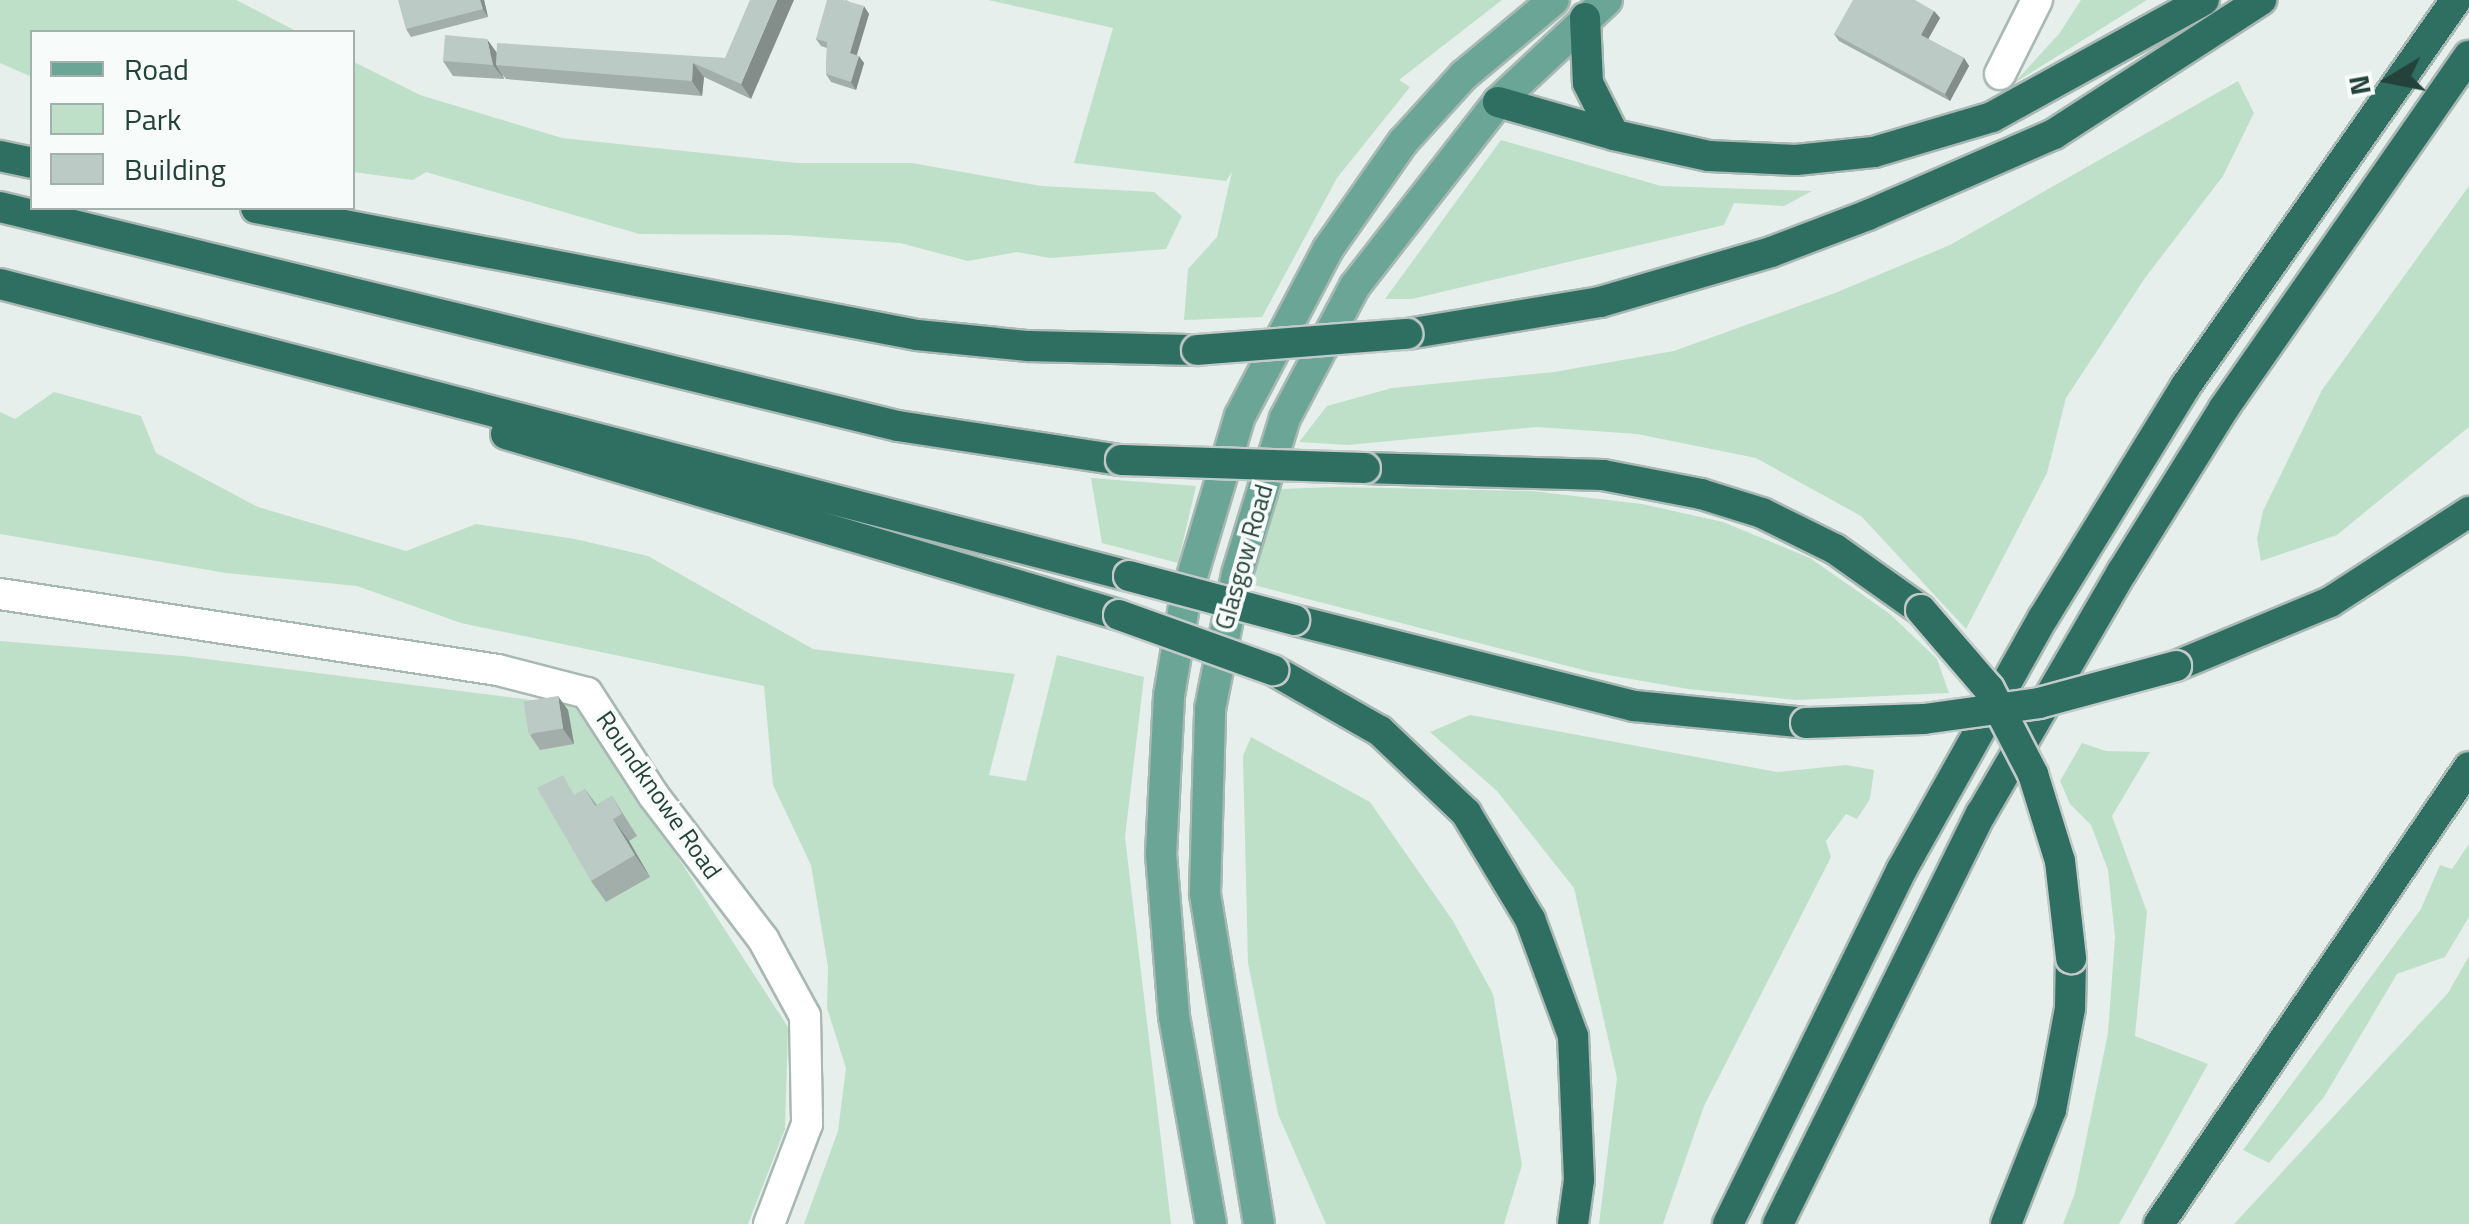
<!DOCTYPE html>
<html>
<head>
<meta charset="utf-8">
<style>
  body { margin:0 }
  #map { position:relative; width:2469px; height:1224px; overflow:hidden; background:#e6efeb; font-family:"Titillium Web",sans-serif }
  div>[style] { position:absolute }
  .green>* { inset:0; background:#bfe0c8 }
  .roads { filter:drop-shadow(2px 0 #a8b8b2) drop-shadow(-2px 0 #a8b8b2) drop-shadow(0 2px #a8b8b2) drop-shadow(0 -2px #a8b8b2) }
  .minor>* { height:30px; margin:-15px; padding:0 15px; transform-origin:15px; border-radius:15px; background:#fff }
  .primary>* { height:30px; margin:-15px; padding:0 15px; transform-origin:15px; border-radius:15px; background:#6aa596 }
  .motorway>* { height:30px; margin:-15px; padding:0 15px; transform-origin:15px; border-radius:15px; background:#2f6f62 }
  .bridges { filter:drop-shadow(2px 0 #c2cac8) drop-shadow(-2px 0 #c2cac8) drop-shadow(0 2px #c2cac8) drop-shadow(0 -2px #c2cac8) }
  .motorway-bridge>* { height:30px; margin:-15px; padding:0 15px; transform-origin:15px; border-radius:15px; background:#2f6f62 }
  .wall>* { inset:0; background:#a1aea9 }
  .shaded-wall>* { inset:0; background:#838d89 }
  .building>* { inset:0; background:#bbcac4; transform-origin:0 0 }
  span { translate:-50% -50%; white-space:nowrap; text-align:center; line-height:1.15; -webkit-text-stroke:8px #f7fbf9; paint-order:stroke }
  .street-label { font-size:25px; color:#24423a }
  .legend { position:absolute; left:30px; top:30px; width:325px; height:180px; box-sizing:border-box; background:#f7fbf9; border:2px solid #a3b1ad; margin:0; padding:12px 18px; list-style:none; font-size:30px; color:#24423a }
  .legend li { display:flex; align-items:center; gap:20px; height:50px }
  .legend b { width:50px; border:2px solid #a3b1ad }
  .north { position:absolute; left:2339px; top:30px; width:100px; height:100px; -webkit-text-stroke:8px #f7fbf9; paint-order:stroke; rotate:260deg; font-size:28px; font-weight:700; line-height:40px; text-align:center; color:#24423a }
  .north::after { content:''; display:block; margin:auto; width:35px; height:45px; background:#24423a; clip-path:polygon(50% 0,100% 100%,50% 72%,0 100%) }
</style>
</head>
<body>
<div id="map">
  <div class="green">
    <i style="clip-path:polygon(0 0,236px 0,298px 32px,32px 32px,32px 77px,0 63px)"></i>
    <i style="clip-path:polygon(988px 0,1502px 0,1399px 80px,1410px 87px,1337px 178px,1262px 317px,1184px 320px,1188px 269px,1217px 237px,1232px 172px,1226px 181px,1074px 163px,1113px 28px)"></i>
    <i style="clip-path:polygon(2081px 0,2147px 0,2013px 84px,2059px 34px)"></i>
    <i style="clip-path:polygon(352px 61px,420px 95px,562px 138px,796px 163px,912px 163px,1041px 186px,1154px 192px,1182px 216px,1166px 249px,1050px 258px,1017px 252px,968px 261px,900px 243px,788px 235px,639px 234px,426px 172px,413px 180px,353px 172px)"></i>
    <i style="clip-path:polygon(2238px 81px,2254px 113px,2223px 176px,2145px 278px,2066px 398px,2047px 473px,1966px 629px,1861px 516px,1756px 458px,1637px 434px,1537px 427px,1348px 445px,1299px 442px,1327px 406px,1392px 388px,1554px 372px,1674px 351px,1835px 293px,1950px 245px)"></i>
    <i style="clip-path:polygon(1501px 140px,1661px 186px,1812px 191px,1784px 206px,1734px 203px,1724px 225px,1412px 299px,1385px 299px)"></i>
    <i style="clip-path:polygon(2469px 186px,2469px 427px,2337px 535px,2261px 561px,2257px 539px,2263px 511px,2322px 390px)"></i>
    <i style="clip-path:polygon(54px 392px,141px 416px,156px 453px,258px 507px,406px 551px,476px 524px,575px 539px,648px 556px,813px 649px,1015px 674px,989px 775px,1026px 781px,1057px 655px,1144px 677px,1125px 837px,1171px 1224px,804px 1224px,838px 1131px,846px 1068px,827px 1008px,828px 967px,811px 865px,773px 785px,764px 686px,461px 623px,357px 586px,226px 573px,0 534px,0 412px,15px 419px)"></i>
    <i style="clip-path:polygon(1091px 478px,1196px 486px,1178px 563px,1102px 543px)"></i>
    <i style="clip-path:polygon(1337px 487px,1532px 491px,1642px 504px,1723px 522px,1810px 558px,1890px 614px,1937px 659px,1949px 693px,1796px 700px,1688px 689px,1591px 672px,1250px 584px,1279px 489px)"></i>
    <i style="clip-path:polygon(0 641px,183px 656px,580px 706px,788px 1027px,785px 1129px,748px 1224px,0 1224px)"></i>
    <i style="clip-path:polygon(1470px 715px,1777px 772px,1846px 765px,1874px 770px,1870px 799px,1857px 819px,1846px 814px,1826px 841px,1831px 857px,1704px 1106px,1663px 1224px,1599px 1224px,1617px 1078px,1574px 888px,1497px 791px,1430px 732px)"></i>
    <i style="clip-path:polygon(1251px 737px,1370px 802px,1453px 921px,1493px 994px,1522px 1165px,1504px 1224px,1326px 1224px,1278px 1114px,1248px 963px,1243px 756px)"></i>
    <i style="clip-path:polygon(2082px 743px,2106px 751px,2150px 752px,2112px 816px,2147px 912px,2135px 1036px,2208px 1064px,2119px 1224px,2063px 1224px,2075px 1193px,2108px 1033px,2115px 937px,2108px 870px,2091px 825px,2070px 804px,2060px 781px)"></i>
    <i style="clip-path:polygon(2469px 844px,2469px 917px,2445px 957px,2397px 974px,2324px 1097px,2269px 1163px,2243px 1150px,2421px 909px,2440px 865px,2452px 869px)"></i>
    <i style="clip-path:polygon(2469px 956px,2469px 1224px,2234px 1224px,2448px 993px)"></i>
  </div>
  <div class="roads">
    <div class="minor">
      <i style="left:2000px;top:74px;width:83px;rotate:-63.4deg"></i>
      <i style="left:0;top:594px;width:504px;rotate:8.68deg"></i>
      <i style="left:498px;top:670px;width:92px;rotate:14.5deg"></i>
      <i style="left:587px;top:693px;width:123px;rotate:57deg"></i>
      <i style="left:654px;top:796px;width:180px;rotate:52.7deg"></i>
      <i style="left:763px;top:939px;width:88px;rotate:61.4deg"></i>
      <i style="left:805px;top:1016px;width:108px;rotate:88.9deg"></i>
      <i style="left:807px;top:1124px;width:107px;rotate:110.8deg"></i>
    </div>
    <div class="primary">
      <i style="left:1211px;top:1224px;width:211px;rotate:-100.1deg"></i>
      <i style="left:1174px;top:1016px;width:163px;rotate:-94.6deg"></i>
      <i style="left:1161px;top:854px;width:158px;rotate:-87.1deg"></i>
      <i style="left:1169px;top:696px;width:97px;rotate:-80.5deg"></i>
      <i style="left:1185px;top:600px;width:192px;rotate:-73.4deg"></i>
      <i style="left:1240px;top:416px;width:189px;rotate:-62.2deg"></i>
      <i style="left:1328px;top:249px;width:131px;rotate:-55deg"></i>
      <i style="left:1403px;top:142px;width:91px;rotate:-47.7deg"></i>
      <i style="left:1464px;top:75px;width:117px;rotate:-39.8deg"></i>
      <i style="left:1259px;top:1224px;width:335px;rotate:-99.3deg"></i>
      <i style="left:1205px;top:893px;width:184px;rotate:-88.4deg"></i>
      <i style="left:1210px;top:709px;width:138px;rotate:-78.7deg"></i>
      <i style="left:1237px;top:574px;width:163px;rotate:-72.9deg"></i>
      <i style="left:1285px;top:418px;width:149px;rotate:-62.1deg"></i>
      <i style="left:1355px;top:286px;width:233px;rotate:-52.1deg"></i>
      <i style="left:1498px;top:102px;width:149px;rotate:-43.1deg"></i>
    </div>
    <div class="motorway">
      <i style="left:1585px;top:18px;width:65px;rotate:87.4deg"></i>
      <i style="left:1588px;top:83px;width:58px;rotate:63.4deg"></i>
      <i style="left:1614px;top:135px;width:97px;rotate:12.5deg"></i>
      <i style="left:1709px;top:156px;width:87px;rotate:2.6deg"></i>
      <i style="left:1796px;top:160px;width:78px;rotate:-5.9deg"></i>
      <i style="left:1874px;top:152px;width:123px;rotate:-16.5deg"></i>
      <i style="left:1992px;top:117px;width:242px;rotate:-28.9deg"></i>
      <i style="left:1498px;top:102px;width:121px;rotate:15.9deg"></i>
      <i style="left:0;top:156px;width:33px;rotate:12deg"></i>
      <i style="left:0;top:207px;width:924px;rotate:13.71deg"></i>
      <i style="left:898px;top:426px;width:226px;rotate:8.7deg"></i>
      <i style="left:256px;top:208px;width:673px;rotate:10.88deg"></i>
      <i style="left:917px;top:335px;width:112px;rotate:5.7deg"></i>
      <i style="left:1028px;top:346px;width:169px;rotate:1.4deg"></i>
      <i style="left:0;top:284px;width:1166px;rotate:14.5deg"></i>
      <i style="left:1407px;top:334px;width:196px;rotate:-9.4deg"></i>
      <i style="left:1600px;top:302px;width:178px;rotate:-16.3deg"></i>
      <i style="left:1771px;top:252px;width:104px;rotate:-20.9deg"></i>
      <i style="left:1868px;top:215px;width:203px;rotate:-23.5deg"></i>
      <i style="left:2054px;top:134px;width:247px;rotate:-32.9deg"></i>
      <i style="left:506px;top:434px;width:639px;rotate:16.45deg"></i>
      <i style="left:1365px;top:468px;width:238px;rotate:1.7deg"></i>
      <i style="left:1603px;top:475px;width:100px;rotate:11deg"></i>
      <i style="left:1701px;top:494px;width:64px;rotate:17.3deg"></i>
      <i style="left:1762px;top:513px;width:81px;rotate:26.3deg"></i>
      <i style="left:1835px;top:549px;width:105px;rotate:35.3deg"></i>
      <i style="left:1294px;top:620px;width:351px;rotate:14.2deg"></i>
      <i style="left:1634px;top:706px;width:173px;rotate:5.6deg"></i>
      <i style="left:2176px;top:666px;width:167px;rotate:-22.6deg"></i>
      <i style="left:2330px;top:602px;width:166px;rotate:-32.9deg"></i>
      <i style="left:1273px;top:670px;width:123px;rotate:29.7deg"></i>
      <i style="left:1380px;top:731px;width:119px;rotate:43.6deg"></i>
      <i style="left:1466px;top:813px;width:124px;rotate:58.9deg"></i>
      <i style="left:1530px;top:919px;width:125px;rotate:69.8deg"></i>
      <i style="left:1573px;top:1036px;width:144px;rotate:87.6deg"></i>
      <i style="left:1579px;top:1180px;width:44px;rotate:97.8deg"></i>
      <i style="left:1728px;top:1224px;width:395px;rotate:-63.9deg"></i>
      <i style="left:1902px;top:869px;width:288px;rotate:-60.7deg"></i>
      <i style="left:2043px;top:618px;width:271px;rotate:-58.4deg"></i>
      <i style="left:2185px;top:387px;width:472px;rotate:-55deg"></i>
      <i style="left:1778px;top:1224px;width:458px;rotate:-63.7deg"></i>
      <i style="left:1981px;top:814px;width:280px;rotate:-59.8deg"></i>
      <i style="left:2122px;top:572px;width:193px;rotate:-58.1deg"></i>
      <i style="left:2224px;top:408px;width:429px;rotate:-55.2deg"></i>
      <i style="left:2006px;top:1224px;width:123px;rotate:-68.5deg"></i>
      <i style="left:2051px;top:1110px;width:104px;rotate:-79.4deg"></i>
      <i style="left:2070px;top:1008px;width:50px;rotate:-88.9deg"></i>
      <i style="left:2159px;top:1224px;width:552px;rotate:-55.85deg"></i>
    </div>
  </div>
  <div class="bridges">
    <div class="motorway-bridge">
      <i style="left:1197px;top:350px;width:211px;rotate:-4.4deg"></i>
      <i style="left:1121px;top:460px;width:244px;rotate:1.9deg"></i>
      <i style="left:1129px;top:576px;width:171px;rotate:14.9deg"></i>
      <i style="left:1921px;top:610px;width:104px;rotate:49.3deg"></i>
      <i style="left:1989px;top:689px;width:96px;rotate:62.6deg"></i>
      <i style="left:2033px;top:774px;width:91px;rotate:72.8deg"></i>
      <i style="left:2060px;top:861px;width:98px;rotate:83.5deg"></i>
      <i style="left:1119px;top:615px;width:164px;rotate:19.7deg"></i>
      <i style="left:1806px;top:723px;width:118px;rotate:-1.9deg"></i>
      <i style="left:1924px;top:719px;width:116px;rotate:-7.9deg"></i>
      <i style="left:2039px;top:703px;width:142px;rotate:-15.1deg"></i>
    </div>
  </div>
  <div class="wall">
    <i style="clip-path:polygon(484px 0,488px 17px,411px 37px,406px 29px)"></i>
    <i style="clip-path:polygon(846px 0,869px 14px,857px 55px,864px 63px,856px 90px,831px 82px,826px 74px,827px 48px,821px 46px,816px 39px)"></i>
    <i style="clip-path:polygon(1934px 11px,1940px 18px,1928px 39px,1964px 58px,1969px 66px,1950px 101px,1839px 41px,1834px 34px)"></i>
    <i style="clip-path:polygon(496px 52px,725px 58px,751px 99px,704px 77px,702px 96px,506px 79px,503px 75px,504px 79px,453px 76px,443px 61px)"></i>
    <i style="clip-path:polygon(568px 710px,574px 744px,540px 750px,530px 735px)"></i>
    <i style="clip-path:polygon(585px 789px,597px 805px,612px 796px,637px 836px,629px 841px,650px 877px,606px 902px,591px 881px,576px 794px)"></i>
  </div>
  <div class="shaded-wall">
    <i style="clip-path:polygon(480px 0,484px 0,488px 17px,483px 9px)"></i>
    <i style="clip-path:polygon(777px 0,794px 0,751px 99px,741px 84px)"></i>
    <i style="clip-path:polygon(864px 6px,869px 14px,855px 60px,850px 53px)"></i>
    <i style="clip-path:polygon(1934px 11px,1940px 18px,1926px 43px,1921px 35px)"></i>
    <i style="clip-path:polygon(487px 39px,497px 53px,496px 65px,504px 79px,493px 65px)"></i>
    <i style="clip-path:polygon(859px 56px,864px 63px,856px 90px,851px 82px)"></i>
    <i style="clip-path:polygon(1964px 58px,1969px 66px,1950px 101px,1945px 94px)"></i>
    <i style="clip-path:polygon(693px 63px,704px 77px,702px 96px,692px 81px)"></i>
    <i style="clip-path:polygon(558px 696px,568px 710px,574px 744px,563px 729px)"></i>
    <i style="clip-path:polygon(613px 819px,629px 841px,650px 877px,635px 855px)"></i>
  </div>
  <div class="building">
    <i style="clip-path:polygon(398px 0,480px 0,483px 9px,406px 29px)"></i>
    <i style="clip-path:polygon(750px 0,777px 0,741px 84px,693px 63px,692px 81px,496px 65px,497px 43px,725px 58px)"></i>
    <i style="clip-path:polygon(827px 0,843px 0,864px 6px,850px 53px,859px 56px,851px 82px,826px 74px,827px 42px,816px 39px)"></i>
    <i style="clip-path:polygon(1853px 0,1915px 0,1934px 11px,1921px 35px,1964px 58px,1945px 94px,1834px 34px)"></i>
    <i style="clip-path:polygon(445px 35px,487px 39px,493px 65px,443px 61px)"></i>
    <i style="left:558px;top:696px;width:33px;height:35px;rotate:81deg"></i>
    <i style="clip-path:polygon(563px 775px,574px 795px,585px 789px,595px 806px,612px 796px,622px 814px,613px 819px,635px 855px,591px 881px,537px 788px)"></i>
  </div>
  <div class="street-label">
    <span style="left:1244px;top:557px;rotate:-74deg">Glasgow Road</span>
    <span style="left:659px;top:795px;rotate:55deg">Roundknowe Road</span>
  </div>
  <ul class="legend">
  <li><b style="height:12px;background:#6aa596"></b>Road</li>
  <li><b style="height:28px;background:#bfe0c8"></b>Park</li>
  <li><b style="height:28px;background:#bbcac4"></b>Building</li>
  </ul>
  <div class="north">N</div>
</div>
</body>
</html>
